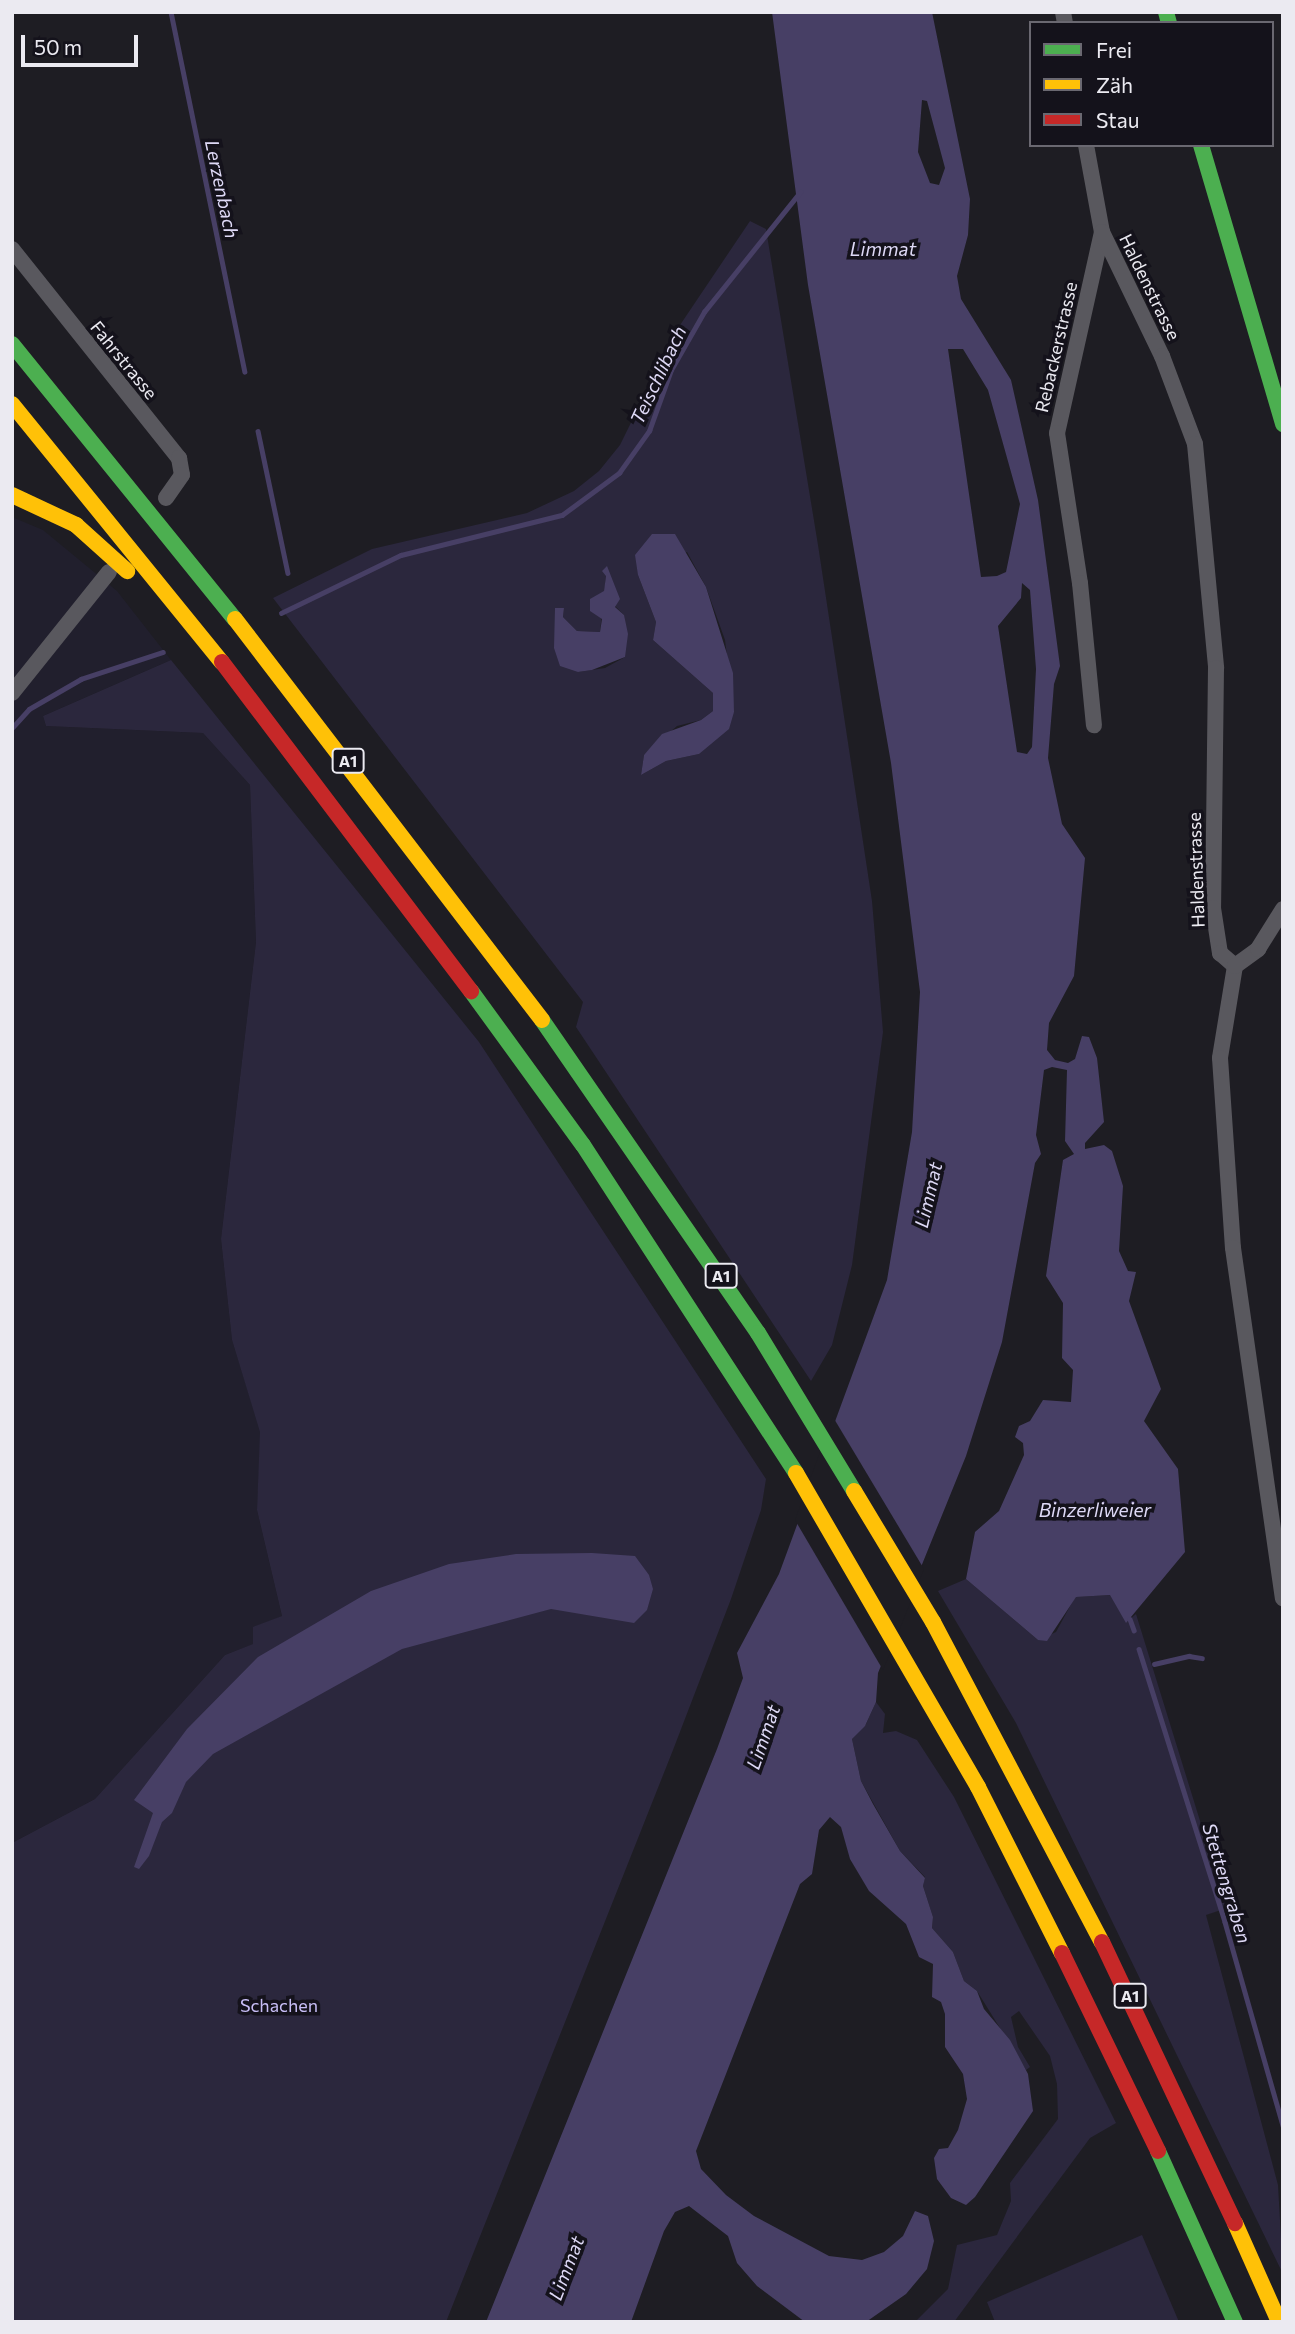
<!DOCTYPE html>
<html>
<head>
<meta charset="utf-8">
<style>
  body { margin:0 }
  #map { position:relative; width:1295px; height:2334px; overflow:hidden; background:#1e1d23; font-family:Commissioner,sans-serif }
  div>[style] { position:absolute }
  .built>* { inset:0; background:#211f2d }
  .green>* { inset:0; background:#2b273d }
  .water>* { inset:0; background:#473f65 }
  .pier>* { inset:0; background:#1e1d23 }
  .stream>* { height:4.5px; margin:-2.25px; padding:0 2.25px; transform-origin:2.25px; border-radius:2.25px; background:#473f65 }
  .street>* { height:16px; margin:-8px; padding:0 8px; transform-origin:8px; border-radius:8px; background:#59585e }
  .fast>* { height:16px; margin:-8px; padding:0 8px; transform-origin:8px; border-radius:8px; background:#4caf50 }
  .slow>* { height:16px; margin:-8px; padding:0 8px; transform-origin:8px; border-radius:8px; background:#ffc107 }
  .jam>* { height:16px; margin:-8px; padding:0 8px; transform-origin:8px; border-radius:8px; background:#c62828 }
  span { translate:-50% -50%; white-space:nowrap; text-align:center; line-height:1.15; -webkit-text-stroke:7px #14121b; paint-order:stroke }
  .shield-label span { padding:2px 5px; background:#14121b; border:2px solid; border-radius:5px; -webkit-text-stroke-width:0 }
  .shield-label { font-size:16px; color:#ebeaf1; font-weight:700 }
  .street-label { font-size:18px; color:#ebeaf1 }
  .park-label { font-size:18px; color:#c7bdf5 }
  .water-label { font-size:19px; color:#ded9f6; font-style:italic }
  .frame { position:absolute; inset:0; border:14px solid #ebeaf1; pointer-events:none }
  .legend { position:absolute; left:1029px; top:21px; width:245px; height:126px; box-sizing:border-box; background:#14121b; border:2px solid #6a6871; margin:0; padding:9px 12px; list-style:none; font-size:21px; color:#ebeaf1 }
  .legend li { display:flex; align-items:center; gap:14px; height:35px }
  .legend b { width:35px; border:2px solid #6a6871 }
  .scale { position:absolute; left:21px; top:35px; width:117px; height:32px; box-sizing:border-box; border:4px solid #ebeaf1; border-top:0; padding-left:9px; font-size:21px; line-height:24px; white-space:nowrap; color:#ebeaf1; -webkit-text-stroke:5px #14121b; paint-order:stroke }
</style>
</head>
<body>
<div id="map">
  <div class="built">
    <i style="clip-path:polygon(12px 517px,43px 530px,117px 591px,171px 660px,43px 716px,46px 726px,203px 733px,250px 785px,256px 942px,221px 1239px,232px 1340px,261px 1432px,257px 1510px,282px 1616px,262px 1626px,254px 1644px,225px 1655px,95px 1799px,12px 1843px)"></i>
  </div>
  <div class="green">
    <i style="clip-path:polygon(evenodd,750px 221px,766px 229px,818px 545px,872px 901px,883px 1032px,852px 1265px,832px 1345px,811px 1381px,576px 1027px,583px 1002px,273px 598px,372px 549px,527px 513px,574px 491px,599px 471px,620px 445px,676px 331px,750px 221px,687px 552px,706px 587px,725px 640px,734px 712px,699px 754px,666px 761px,641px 775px,644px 755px,677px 726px,701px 720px,713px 711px,713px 693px,653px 640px,656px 622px,638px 575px,687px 552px,750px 221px,606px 576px,615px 606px,624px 615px,625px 657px,605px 668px,578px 672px,555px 627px,556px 608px,564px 608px,563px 617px,577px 631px,600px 632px,606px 576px)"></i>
    <i style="clip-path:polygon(171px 660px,479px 1042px,766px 1479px,761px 1510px,731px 1599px,673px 1750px,446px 2322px,12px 2322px,12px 1843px,95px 1799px,225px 1655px,253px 1644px,253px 1627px,282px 1616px,257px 1510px,260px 1432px,232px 1340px,221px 1239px,256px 942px,250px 785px,203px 733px,46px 726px,43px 716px)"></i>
    <i style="clip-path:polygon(966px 1579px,1038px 1640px,1056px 1632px,1075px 1597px,1111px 1595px,1126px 1622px,1136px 1614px,1227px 1908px,1206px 1915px,1278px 2185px,1283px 2274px,1016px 1723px,938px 1591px)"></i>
    <i style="clip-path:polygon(876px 1702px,885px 1714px,883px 1733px,896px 1731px,917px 1740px,954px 1797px,1116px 2123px,1090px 2138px,954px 2322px,915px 2322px,948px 2289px,957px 2245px,997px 2235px,1011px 2201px,1010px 2183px,1058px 2119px,1057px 2084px,1050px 2056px,1019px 2011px,1011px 2017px,1018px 2047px,1030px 2067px,1026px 2070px,977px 1991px,964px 1981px,953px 1952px,932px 1928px,933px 1917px,923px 1886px,925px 1877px,900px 1851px,861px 1781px,852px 1739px,866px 1724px)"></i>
    <i style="clip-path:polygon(1142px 2235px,1179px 2322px,995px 2322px,987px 2302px)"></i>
  </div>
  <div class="water">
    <i style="clip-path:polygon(evenodd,772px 12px,932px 12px,970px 199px,968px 235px,957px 276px,961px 299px,1011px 380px,1038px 500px,1060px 666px,1054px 684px,1048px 758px,1062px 824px,1085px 858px,1074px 976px,1049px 1023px,1047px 1050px,1055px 1060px,1068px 1063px,1075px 1059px,1082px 1036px,1089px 1037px,1097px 1058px,1104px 1122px,1085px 1143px,1085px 1149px,1104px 1145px,1112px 1151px,1123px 1186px,1119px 1251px,1128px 1271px,1136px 1272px,1129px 1301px,1161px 1389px,1144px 1421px,1178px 1469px,1185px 1552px,1126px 1623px,1110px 1595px,1076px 1597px,1047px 1641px,1038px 1640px,966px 1579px,975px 1532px,999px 1511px,1024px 1455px,1023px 1443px,1015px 1437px,1019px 1426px,1030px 1421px,1043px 1400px,1071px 1402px,1073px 1370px,1062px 1358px,1063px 1303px,1046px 1276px,1063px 1160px,1074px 1154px,1065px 1141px,1067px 1070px,1052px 1067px,1044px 1070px,1036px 1135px,1041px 1154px,1035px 1163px,1002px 1342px,966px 1456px,878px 1673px,876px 1702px,865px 1726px,852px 1739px,861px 1781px,873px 1804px,900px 1851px,925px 1878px,923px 1886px,933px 1917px,932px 1928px,953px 1952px,964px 1981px,977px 1991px,984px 2009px,1010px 2040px,1028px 2074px,1033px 2111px,975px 2197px,966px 2205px,951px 2198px,937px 2179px,934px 2158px,939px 2149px,948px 2148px,958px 2130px,967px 2099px,963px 2074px,945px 2047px,945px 2014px,941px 2002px,932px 1997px,933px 1964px,919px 1957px,906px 1924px,869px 1891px,850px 1859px,841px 1827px,830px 1817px,819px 1830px,812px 1874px,800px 1884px,696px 2151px,701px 2169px,726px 2195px,754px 2216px,829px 2256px,862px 2260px,884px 2252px,903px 2236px,915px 2211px,928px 2216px,934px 2241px,927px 2269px,906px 2294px,866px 2322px,805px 2322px,757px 2286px,737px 2263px,728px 2236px,689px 2206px,675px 2212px,664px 2231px,631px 2322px,486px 2322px,717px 1749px,743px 1678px,737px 1653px,779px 1574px,887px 1280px,912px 1132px,920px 992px,891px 763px,808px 285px,772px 12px,922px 100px,927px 101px,945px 168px,939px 185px,930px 183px,918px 152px,922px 100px,772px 12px,948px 349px,963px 349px,988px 390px,1020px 504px,1006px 572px,997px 576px,981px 577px,948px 349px,772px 12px,1022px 583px,1030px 590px,1036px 669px,1032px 747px,1027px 754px,1017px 752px,998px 626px,1021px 598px,1022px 583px)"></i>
    <i style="clip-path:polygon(652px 534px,675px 534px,706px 587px,733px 673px,734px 712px,729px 729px,699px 754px,666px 761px,641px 775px,644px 755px,662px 734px,701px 720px,713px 711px,713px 693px,653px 640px,656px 622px,638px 575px,635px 555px)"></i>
    <i style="clip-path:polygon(607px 566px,620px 599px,615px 607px,624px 615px,628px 634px,625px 657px,592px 670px,578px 672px,560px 666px,554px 648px,555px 608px,564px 608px,563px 617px,577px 631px,600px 632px,602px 619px,590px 611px,590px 599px,604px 591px,606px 576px,602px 571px)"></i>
    <i style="clip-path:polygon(592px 1553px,635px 1556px,649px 1575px,653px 1589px,647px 1610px,634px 1623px,551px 1609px,402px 1649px,213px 1754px,186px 1782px,172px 1813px,162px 1822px,149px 1856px,139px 1869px,134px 1867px,153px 1813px,134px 1800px,187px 1729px,258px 1657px,371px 1591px,449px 1564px,516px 1554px)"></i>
  </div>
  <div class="pier">
    <i style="clip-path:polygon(833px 1417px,924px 1569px,883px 1670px,795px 1520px)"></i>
  </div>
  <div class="stream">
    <i style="left:171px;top:12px;width:367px;rotate:78.4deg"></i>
    <i style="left:258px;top:431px;width:145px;rotate:78.1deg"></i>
    <i style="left:281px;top:613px;width:133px;rotate:-25.8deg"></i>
    <i style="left:401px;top:555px;width:166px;rotate:-14deg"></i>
    <i style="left:562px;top:515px;width:71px;rotate:-36.4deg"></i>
    <i style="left:619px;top:473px;width:52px;rotate:-54.5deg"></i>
    <i style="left:649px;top:431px;width:65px;rotate:-70.2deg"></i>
    <i style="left:671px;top:370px;width:67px;rotate:-60.4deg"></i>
    <i style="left:704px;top:312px;width:154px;rotate:-51.3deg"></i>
    <i style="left:12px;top:728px;width:25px;rotate:-48deg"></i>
    <i style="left:29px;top:709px;width:60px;rotate:-30deg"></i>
    <i style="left:81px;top:679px;width:86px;rotate:-18.2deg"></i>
    <i style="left:1130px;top:1619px;width:12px;rotate:70deg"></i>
    <i style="left:1139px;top:1649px;width:286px;rotate:72.5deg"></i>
    <i style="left:1225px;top:1922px;width:212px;rotate:74.1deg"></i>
    <i style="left:1154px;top:1664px;width:36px;rotate:-13deg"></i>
    <i style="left:1189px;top:1656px;width:13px;rotate:9deg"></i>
  </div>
  <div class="street">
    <i style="left:1063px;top:12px;width:11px;rotate:80deg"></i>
    <i style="left:1086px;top:145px;width:88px;rotate:79.6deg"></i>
    <i style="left:1102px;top:232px;width:206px;rotate:102.6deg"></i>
    <i style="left:1057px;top:433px;width:152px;rotate:81.3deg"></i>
    <i style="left:1080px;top:583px;width:143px;rotate:84.4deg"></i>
    <i style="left:1102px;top:232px;width:138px;rotate:64.2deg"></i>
    <i style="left:1162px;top:356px;width:94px;rotate:69.4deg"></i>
    <i style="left:1195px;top:444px;width:225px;rotate:84.6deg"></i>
    <i style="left:1216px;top:668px;width:240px;rotate:90.7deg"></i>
    <i style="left:1213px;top:908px;width:46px;rotate:81.2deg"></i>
    <i style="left:1220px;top:953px;width:20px;rotate:41deg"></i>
    <i style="left:1235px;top:966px;width:93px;rotate:99.3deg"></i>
    <i style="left:1220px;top:1058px;width:190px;rotate:86.1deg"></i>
    <i style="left:1233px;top:1248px;width:354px;rotate:81.9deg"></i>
    <i style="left:12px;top:249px;width:268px;rotate:51.4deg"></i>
    <i style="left:179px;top:458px;width:17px;rotate:80deg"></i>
    <i style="left:182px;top:475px;width:28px;rotate:125deg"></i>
    <i style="left:12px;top:693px;width:155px;rotate:-51.3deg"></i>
    <i style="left:1235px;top:966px;width:29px;rotate:-36deg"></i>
    <i style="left:1258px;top:949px;width:47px;rotate:-58deg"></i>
  </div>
  <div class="fast">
    <i style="left:1166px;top:12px;width:11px;rotate:75deg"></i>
    <i style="left:1201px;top:145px;width:291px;rotate:73.6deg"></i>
    <i style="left:12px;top:344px;width:354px;rotate:51deg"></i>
    <i style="left:471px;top:991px;width:190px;rotate:54deg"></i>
    <i style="left:583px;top:1145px;width:391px;rotate:57deg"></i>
    <i style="left:542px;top:1020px;width:380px;rotate:55.4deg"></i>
    <i style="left:758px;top:1333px;width:185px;rotate:58.7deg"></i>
    <i style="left:1158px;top:2151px;width:188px;rotate:65.8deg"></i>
  </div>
  <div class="slow">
    <i style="left:12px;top:404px;width:333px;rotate:50.9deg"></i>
    <i style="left:12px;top:495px;width:71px;rotate:25.1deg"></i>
    <i style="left:76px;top:525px;width:69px;rotate:42deg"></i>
    <i style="left:235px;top:619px;width:505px;rotate:52.56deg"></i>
    <i style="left:796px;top:1473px;width:363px;rotate:59.9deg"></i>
    <i style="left:978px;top:1787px;width:186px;rotate:63.2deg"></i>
    <i style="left:854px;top:1491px;width:153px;rotate:58.9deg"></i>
    <i style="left:933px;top:1622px;width:362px;rotate:62.2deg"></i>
    <i style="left:1235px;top:2223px;width:108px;rotate:66deg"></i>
  </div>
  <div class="jam">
    <i style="left:222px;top:662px;width:413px;rotate:52.9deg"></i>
    <i style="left:1102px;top:1942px;width:311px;rotate:64.7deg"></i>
    <i style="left:1062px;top:1953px;width:220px;rotate:64.1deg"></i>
  </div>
  <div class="shield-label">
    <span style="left:348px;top:761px">A1</span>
    <span style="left:721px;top:1276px">A1</span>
    <span style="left:1130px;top:1996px">A1</span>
  </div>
  <div class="street-label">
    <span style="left:1150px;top:287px;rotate:64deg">Haldenstrasse</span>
    <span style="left:1056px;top:347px;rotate:-77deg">Rebackerstrasse</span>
    <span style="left:124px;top:360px;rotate:51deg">Fahrstrasse</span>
    <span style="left:1196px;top:870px;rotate:-92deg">Haldenstrasse</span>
  </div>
  <div class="park-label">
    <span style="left:279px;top:2005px">Schachen</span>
  </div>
  <div class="water-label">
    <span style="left:222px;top:189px;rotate:78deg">Lerzenbach</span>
    <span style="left:883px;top:249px">Limmat</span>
    <span style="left:658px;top:375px;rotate:-65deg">Teischlibach</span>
    <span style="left:928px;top:1195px;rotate:-77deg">Limmat</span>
    <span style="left:1095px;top:1510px">Binzerliweier</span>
    <span style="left:763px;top:1737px;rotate:-71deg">Limmat</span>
    <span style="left:1227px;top:1883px;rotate:73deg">Stettengraben</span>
    <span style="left:566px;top:2268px;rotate:-69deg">Limmat</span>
  </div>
  <div class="frame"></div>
  <ul class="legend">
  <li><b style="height:9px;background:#4caf50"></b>Frei</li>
  <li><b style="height:9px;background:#ffc107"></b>Zäh</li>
  <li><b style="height:9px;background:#c62828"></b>Stau</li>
  </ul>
  <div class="scale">50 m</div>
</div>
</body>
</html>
